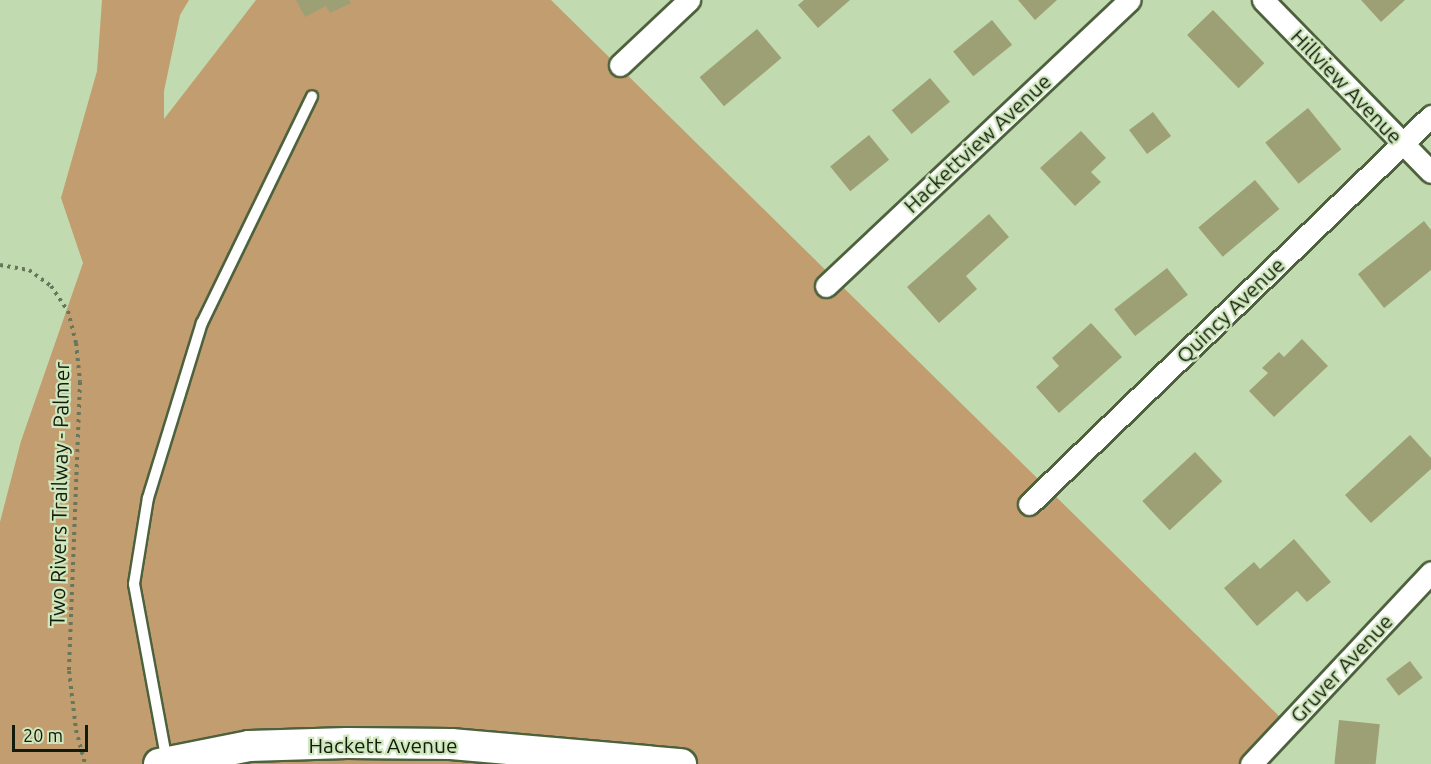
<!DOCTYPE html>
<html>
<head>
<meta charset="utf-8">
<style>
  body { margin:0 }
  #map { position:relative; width:1431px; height:764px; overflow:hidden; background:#c2dab0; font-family:Ubuntu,sans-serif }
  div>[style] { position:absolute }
  .green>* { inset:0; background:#c29d6f }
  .building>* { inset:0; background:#9da074; transform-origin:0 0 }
  .path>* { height:4px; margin-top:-2px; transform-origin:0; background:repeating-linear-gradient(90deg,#67775b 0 3px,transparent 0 7.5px) }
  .roads { filter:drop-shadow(2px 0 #4d613d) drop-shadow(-2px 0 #4d613d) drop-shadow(0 2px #4d613d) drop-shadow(0 -2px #4d613d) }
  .lane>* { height:10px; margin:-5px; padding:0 5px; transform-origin:5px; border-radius:5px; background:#fff }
  .street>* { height:21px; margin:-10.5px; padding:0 10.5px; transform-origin:10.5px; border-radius:10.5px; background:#fff }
  .secondary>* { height:30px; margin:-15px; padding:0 15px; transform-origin:15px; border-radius:15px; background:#fff }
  span { translate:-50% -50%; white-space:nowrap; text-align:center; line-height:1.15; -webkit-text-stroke:4.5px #cfe7bd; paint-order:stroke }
  .street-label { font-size:21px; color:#131b0c }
  .scale { position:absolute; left:12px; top:725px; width:76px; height:27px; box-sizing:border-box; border:3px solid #131b0c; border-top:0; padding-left:8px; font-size:18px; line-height:21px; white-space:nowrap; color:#131b0c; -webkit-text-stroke:4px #cfe7bd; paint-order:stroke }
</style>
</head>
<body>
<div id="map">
  <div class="green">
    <i style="clip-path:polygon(102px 0,189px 0,180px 15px,164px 91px,164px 119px,256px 0,551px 0,1281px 718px,1244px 764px,0 764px,0 522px,21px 441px,83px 263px,61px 198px,97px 71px)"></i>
  </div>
  <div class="building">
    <i style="clip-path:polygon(296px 0,349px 0,351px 3px,330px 13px,326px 6px,305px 17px)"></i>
    <i style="clip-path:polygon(804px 0,850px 0,818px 28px,798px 5px)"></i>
    <i style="clip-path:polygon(1018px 0,1057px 0,1035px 20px)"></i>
    <i style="clip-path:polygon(1361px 0,1405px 0,1381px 22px)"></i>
    <i style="left:1213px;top:10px;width:74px;height:36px;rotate:46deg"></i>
    <i style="left:992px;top:20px;width:32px;height:50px;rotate:51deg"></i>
    <i style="left:757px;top:29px;width:38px;height:75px;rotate:50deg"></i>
    <i style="left:930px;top:78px;width:31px;height:50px;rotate:50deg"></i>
    <i style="left:1308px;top:108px;width:53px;height:55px;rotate:51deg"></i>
    <i style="left:1153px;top:112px;width:30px;height:30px;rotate:53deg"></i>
    <i style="clip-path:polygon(1081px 131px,1106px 158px,1091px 172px,1101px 182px,1075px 206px,1040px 168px)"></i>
    <i style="left:869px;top:135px;width:32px;height:50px;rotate:51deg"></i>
    <i style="left:1255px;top:180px;width:38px;height:74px;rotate:50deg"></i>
    <i style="clip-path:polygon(989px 214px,1009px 237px,966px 276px,977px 289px,939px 323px,907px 287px)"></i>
    <i style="clip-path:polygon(1424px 221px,1431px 230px,1431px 270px,1384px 308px,1358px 274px)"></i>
    <i style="left:1167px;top:268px;width:34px;height:67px;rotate:52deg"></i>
    <i style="clip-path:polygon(1091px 323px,1122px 357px,1059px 413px,1036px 387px,1059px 366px,1052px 358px)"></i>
    <i style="clip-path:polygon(1302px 339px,1328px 366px,1274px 417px,1249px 391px,1268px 373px,1262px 368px,1279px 352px,1284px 357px)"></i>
    <i style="clip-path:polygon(1410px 435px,1431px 458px,1431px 469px,1371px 523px,1345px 495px)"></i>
    <i style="left:1195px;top:452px;width:40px;height:72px;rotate:47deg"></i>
    <i style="clip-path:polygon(1294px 539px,1331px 582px,1307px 602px,1297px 591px,1257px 626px,1224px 588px,1254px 562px,1260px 569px)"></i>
    <i style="left:1410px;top:661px;width:21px;height:30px;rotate:53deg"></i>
    <i style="left:1339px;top:720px;width:41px;height:44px;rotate:6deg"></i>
  </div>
  <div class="path">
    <i style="left:0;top:265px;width:29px;rotate:10deg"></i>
    <i style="left:29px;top:270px;width:27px;rotate:36deg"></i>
    <i style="left:51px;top:286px;width:30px;rotate:56deg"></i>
    <i style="left:68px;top:311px;width:33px;rotate:76deg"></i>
    <i style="left:76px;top:343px;width:39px;rotate:84deg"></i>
    <i style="left:80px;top:382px;width:289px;rotate:92.2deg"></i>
    <i style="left:69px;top:671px;width:59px;rotate:83.2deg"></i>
    <i style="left:76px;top:730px;width:35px;rotate:75deg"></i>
  </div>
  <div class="roads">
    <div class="lane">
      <i style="left:167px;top:762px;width:181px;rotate:-100.5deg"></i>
      <i style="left:134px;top:584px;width:87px;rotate:-80.8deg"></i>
      <i style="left:148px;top:498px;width:183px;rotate:-72.9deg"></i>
      <i style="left:202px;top:323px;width:252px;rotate:-64.1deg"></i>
    </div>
    <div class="street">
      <i style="left:1263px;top:0;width:240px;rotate:45.7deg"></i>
      <i style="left:620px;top:65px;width:95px;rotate:-43.3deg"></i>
      <i style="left:826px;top:286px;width:417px;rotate:-43.3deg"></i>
      <i style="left:1029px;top:504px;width:559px;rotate:-43.98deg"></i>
      <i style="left:1251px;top:764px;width:263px;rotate:-46.8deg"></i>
    </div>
    <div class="secondary">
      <i style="left:159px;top:764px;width:92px;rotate:-11.3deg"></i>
      <i style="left:249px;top:746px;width:98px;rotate:-1.8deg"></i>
      <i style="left:347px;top:743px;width:104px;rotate:0.6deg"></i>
      <i style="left:451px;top:744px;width:231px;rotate:5deg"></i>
    </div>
  </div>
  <div class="street-label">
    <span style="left:1347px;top:86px;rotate:46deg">Hillview Avenue</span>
    <span style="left:977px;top:143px;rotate:-43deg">Hackettview Avenue</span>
    <span style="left:1230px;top:310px;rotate:-44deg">Quincy Avenue</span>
    <span style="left:59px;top:494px;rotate:-89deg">Two Rivers Trailway - Palmer</span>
    <span style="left:1341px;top:668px;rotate:-47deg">Gruver Avenue</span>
    <span style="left:383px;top:745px">Hackett Avenue</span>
  </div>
  <div class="scale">20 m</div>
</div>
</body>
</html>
